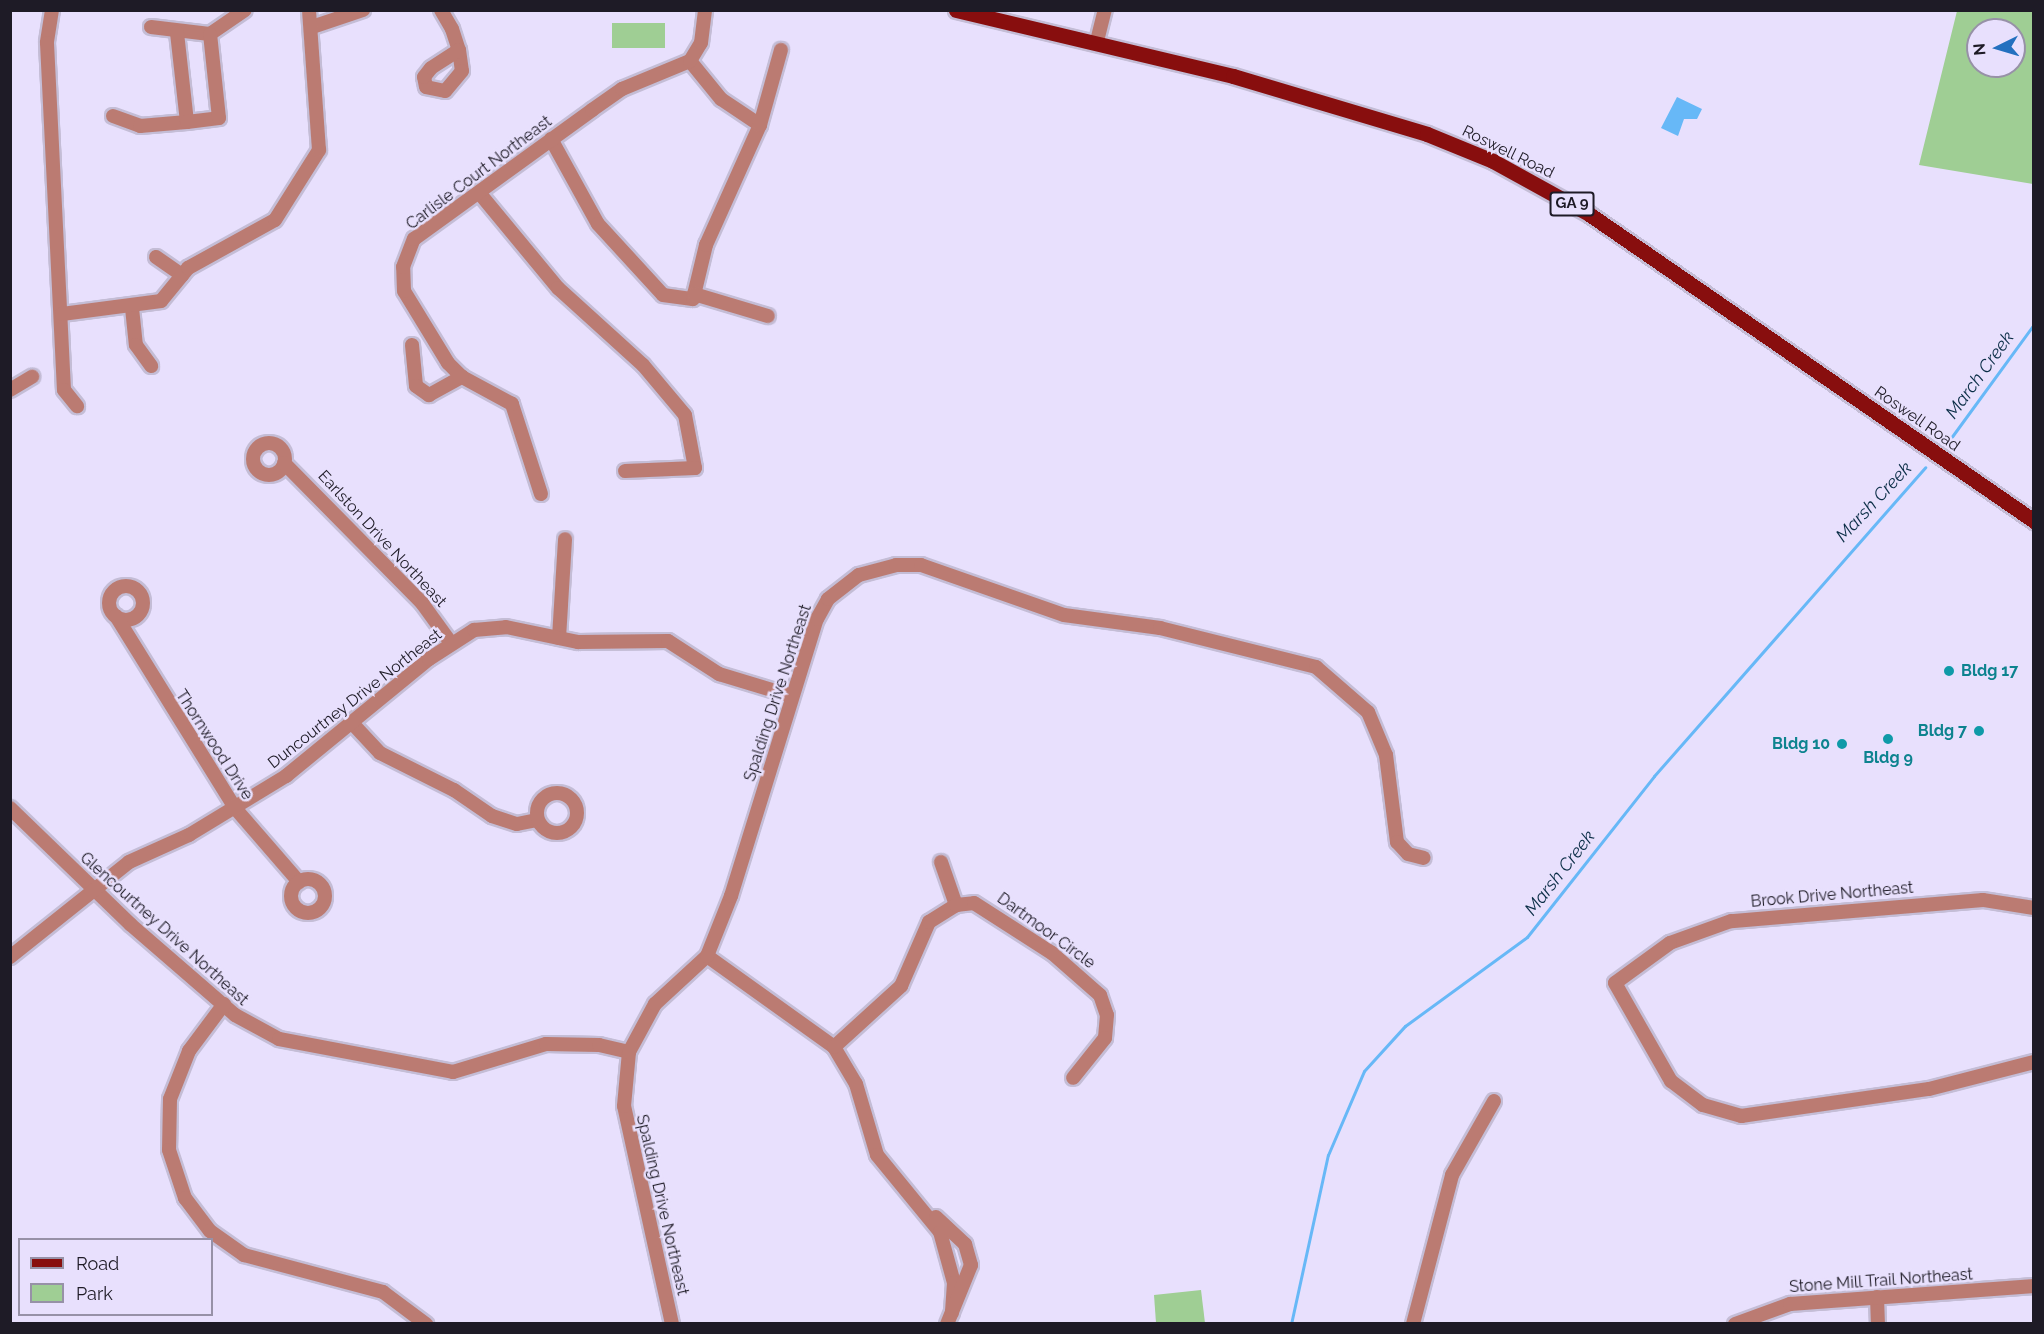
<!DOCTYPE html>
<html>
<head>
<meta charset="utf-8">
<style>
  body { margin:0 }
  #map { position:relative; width:2044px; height:1334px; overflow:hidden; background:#e8e0fd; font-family:Raleway,sans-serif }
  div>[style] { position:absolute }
  .green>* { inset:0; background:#9fce94; transform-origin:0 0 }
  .water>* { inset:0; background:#67b8f7 }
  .stream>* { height:3px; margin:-1.5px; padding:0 1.5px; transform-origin:1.5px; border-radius:1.5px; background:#67b8f7 }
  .roads { filter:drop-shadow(2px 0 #c4bdd6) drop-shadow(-2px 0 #c4bdd6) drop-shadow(0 2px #c4bdd6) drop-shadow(0 -2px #c4bdd6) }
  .minor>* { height:14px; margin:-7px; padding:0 7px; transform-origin:7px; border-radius:7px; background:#bb7b72 }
  .minor>.ring { margin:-7px; padding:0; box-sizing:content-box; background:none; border:14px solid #bb7b72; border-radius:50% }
  .major>* { height:15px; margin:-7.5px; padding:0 7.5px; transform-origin:7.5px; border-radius:7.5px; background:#880e0e }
  .dots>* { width:16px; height:16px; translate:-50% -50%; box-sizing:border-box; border:3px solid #e8e0fd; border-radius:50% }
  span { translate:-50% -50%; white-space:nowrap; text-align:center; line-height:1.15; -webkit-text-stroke:5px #e8e0fd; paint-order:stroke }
  .shield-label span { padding:2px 4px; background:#e8e0fd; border:2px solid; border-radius:4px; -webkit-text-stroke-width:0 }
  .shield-label { font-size:15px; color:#1e1b26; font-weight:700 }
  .street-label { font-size:16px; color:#1e1b26 }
  .culture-label { font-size:16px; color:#0d838f; font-weight:700 }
  .left { translate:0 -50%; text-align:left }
  .right { translate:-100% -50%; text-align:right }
  .water-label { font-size:18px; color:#0a2d46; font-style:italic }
  .frame { position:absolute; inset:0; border:12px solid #1e1b26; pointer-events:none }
  .legend { position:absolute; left:18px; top:1238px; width:195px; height:78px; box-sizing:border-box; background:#e8e0fd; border:2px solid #9791a7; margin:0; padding:8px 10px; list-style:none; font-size:18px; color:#1e1b26 }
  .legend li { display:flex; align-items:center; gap:12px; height:30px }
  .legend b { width:30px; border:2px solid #9791a7 }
  .north { position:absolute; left:1966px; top:18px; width:60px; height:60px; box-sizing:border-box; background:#e8e0fd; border:2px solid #9791a7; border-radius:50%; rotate:265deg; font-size:16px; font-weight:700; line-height:24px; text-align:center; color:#1e1b26 }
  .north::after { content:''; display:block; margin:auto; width:21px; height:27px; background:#2370bf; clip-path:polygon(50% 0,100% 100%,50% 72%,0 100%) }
</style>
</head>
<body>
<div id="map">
  <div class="green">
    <i style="clip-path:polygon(evenodd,1957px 11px,2033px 11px,2033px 184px,1919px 165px,1957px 11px,1978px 30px,2014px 30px,2014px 66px,1978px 66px,1978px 30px)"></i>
    <i style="left:665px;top:23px;width:25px;height:53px;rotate:90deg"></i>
    <i style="clip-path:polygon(1201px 1290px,1205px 1323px,1156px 1323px,1154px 1295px)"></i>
  </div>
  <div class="water">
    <i style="clip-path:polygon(1677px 97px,1702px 109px,1697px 119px,1684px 119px,1678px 136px,1661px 128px)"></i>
  </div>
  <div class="stream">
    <i style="left:1948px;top:442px;width:146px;rotate:-53.9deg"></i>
    <i style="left:1291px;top:1324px;width:173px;rotate:-77.7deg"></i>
    <i style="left:1328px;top:1155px;width:91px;rotate:-66.8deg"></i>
    <i style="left:1364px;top:1071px;width:61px;rotate:-47.7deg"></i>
    <i style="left:1405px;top:1026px;width:151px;rotate:-36.1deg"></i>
    <i style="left:1527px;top:937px;width:205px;rotate:-51.7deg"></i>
    <i style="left:1654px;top:776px;width:411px;rotate:-48.7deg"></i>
  </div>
  <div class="roads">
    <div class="minor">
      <i style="left:52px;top:10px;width:33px;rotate:99deg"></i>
      <i style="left:47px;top:43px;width:347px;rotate:87.2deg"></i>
      <i style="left:64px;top:390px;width:21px;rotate:51deg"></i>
      <i style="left:441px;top:10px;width:22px;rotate:60deg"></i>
      <i style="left:452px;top:29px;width:22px;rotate:72deg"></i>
      <i style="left:459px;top:50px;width:21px;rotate:82deg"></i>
      <i style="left:462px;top:71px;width:26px;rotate:130deg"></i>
      <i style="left:445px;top:91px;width:19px;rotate:-168deg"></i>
      <i style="left:426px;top:87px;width:10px;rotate:-101deg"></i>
      <i style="left:424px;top:77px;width:11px;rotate:-52deg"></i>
      <i style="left:431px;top:68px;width:33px;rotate:-33deg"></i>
      <i style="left:151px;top:27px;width:59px;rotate:6.8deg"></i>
      <i style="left:210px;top:34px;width:42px;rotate:-34.4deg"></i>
      <i style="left:312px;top:27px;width:54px;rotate:-18.4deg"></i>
      <i style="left:1097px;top:41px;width:32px;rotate:-76deg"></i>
      <i style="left:690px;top:61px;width:49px;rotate:50.8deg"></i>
      <i style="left:721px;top:99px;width:47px;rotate:33.7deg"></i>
      <i style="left:113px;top:116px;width:29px;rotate:20deg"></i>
      <i style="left:140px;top:126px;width:47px;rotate:-4.9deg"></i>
      <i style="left:187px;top:122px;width:90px;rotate:-96.4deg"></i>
      <i style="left:187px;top:122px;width:32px;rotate:-7deg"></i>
      <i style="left:219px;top:118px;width:84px;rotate:-96.1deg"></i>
      <i style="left:551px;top:139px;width:97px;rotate:61.1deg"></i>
      <i style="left:598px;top:224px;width:96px;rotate:47.5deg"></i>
      <i style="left:663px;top:295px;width:30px;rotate:8deg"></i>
      <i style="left:693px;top:299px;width:56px;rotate:-76.5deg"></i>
      <i style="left:706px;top:245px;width:132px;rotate:-65.8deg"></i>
      <i style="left:760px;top:125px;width:78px;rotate:-74.4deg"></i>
      <i style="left:481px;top:195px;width:121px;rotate:50.4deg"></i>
      <i style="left:558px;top:288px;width:115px;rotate:42.2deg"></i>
      <i style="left:643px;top:365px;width:65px;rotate:50deg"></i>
      <i style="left:685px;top:415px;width:54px;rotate:79.3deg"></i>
      <i style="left:695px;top:468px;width:70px;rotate:177.5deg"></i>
      <i style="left:156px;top:257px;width:32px;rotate:35deg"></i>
      <i style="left:694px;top:294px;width:77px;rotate:16.6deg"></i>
      <i style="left:132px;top:308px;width:37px;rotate:84deg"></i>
      <i style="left:136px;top:345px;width:26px;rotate:54deg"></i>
      <i style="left:62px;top:314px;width:100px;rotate:-7.5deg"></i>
      <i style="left:161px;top:301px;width:43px;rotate:-50.7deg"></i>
      <i style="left:188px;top:268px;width:99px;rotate:-28.9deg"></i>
      <i style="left:275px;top:220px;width:83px;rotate:-57.8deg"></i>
      <i style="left:319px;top:150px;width:138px;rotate:-94.1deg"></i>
      <i style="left:412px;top:345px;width:41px;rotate:84.4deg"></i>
      <i style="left:416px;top:386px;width:16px;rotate:35deg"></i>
      <i style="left:429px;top:395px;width:38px;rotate:-29deg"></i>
      <i style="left:10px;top:390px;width:26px;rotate:-31deg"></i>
      <i class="ring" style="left:253px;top:443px;width:18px;height:18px"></i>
      <i style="left:284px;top:463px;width:197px;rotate:45.4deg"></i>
      <i style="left:422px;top:603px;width:49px;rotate:54.1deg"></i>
      <i style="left:541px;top:494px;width:95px;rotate:-107.9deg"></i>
      <i style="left:512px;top:404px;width:57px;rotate:-151.6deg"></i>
      <i style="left:462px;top:377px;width:20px;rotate:-135deg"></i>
      <i style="left:448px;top:363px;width:84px;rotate:-121.4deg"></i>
      <i style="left:404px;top:291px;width:24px;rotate:-92deg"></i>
      <i style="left:403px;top:267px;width:30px;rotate:-69deg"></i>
      <i style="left:414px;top:239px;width:220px;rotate:-35.9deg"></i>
      <i style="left:592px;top:110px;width:37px;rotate:-35deg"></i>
      <i style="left:622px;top:89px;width:74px;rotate:-22.4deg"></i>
      <i style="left:690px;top:61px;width:21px;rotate:-59deg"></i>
      <i style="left:701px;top:43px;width:33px;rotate:-83deg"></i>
      <i class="ring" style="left:109px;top:586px;width:20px;height:20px"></i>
      <i style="left:116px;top:616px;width:226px;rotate:58.2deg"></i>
      <i style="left:235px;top:808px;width:98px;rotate:49.1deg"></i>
      <i style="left:559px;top:638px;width:99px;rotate:-86.5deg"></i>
      <i style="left:352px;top:723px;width:41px;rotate:47deg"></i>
      <i style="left:380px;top:753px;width:83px;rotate:26.6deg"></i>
      <i style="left:454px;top:790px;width:46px;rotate:34.4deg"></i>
      <i style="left:492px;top:816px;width:26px;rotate:18deg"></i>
      <i style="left:517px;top:824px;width:21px;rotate:-11deg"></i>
      <i class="ring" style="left:537px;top:793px;width:26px;height:26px"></i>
      <i style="left:10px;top:808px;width:167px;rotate:44deg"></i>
      <i style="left:130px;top:924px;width:139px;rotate:40.9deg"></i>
      <i style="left:235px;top:1015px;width:50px;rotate:28.6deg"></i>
      <i style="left:279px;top:1039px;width:177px;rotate:10.7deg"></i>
      <i style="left:453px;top:1072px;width:97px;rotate:-16.8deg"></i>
      <i style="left:546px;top:1044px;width:53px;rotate:1.1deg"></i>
      <i style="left:599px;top:1045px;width:31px;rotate:13deg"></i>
      <i style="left:941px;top:862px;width:46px;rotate:70.8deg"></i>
      <i class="ring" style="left:291px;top:879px;width:20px;height:20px"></i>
      <i style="left:2034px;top:908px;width:52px;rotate:-171.1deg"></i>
      <i style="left:1983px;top:900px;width:253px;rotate:175.2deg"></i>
      <i style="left:1731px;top:921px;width:65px;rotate:160.2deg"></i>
      <i style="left:1670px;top:943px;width:68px;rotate:144deg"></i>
      <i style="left:1615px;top:983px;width:113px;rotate:60.3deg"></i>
      <i style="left:1671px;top:1081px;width:40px;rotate:37deg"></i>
      <i style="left:1703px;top:1105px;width:40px;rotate:16deg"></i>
      <i style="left:1741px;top:1116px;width:190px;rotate:-8.2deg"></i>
      <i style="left:1929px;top:1089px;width:108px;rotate:-14.4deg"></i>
      <i style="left:707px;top:956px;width:156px;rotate:35.6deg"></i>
      <i style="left:834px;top:1047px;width:43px;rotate:59.3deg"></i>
      <i style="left:856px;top:1084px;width:74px;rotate:73.5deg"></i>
      <i style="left:877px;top:1155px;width:99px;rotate:50.7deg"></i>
      <i style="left:940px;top:1232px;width:53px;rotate:74.6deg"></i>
      <i style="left:954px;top:1283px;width:30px;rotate:94deg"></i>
      <i style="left:10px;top:957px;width:152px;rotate:-38.6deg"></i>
      <i style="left:129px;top:862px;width:66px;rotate:-24.2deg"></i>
      <i style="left:189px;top:835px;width:114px;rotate:-31.3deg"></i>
      <i style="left:286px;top:776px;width:185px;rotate:-39.3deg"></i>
      <i style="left:429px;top:659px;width:54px;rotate:-32.8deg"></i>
      <i style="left:474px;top:630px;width:32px;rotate:-5deg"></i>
      <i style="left:506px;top:627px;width:74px;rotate:11.8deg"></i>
      <i style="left:578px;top:642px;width:90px;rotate:-0.6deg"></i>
      <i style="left:668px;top:641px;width:61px;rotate:32.9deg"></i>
      <i style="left:719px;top:674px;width:76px;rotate:16.8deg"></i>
      <i style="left:224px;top:1004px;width:59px;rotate:126.7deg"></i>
      <i style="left:189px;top:1051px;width:52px;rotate:111.6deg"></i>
      <i style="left:170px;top:1099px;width:51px;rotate:91.1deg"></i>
      <i style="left:169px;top:1150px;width:51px;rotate:71.6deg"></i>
      <i style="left:185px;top:1198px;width:41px;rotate:52.9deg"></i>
      <i style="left:210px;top:1231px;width:42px;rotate:35.2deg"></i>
      <i style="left:244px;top:1255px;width:144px;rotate:14.9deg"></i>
      <i style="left:383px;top:1292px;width:54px;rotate:36.7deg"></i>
      <i style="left:834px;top:1047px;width:91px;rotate:-42.3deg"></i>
      <i style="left:901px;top:986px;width:70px;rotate:-66.4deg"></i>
      <i style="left:929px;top:922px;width:32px;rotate:-32deg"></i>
      <i style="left:956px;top:905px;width:18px;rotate:-6deg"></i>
      <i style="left:974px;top:903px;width:93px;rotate:32.7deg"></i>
      <i style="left:1052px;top:953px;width:64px;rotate:41.2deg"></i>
      <i style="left:1100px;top:995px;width:21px;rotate:71deg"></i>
      <i style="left:1107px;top:1015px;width:23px;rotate:95deg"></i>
      <i style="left:1105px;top:1038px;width:51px;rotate:128.7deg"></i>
      <i style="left:936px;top:1217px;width:40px;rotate:43deg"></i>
      <i style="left:965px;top:1244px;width:22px;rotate:74deg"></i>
      <i style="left:971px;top:1265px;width:64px;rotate:112.1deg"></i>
      <i style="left:1877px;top:1297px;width:27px;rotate:88deg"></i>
      <i style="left:672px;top:1324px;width:223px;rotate:-102.4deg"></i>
      <i style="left:624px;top:1106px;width:54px;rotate:-84.7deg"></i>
      <i style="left:629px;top:1052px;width:55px;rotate:-61.6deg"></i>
      <i style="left:655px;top:1004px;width:71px;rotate:-42.7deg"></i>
      <i style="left:707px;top:956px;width:65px;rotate:-68.2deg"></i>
      <i style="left:731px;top:896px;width:290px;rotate:-72.8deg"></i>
      <i style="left:817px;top:619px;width:23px;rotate:-61deg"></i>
      <i style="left:828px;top:599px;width:39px;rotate:-38deg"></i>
      <i style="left:859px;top:575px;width:38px;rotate:-15deg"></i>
      <i style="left:896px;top:565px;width:25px"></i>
      <i style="left:921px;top:565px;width:151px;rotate:19.3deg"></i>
      <i style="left:1064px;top:615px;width:97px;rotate:7.7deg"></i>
      <i style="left:1160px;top:628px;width:161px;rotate:14deg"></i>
      <i style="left:1316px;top:667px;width:69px;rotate:40.9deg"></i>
      <i style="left:1368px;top:712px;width:47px;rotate:67.3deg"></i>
      <i style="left:1386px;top:755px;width:88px;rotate:82.8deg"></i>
      <i style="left:1397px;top:842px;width:16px;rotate:47deg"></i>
      <i style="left:1408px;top:854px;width:16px;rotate:14deg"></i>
      <i style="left:1413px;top:1324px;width:154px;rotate:-75.3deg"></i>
      <i style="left:1452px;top:1175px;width:85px;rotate:-60.4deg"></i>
      <i style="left:1735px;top:1324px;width:59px;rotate:-20deg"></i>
      <i style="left:1790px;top:1304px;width:245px;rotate:-4.2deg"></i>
    </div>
    <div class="major">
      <i style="left:956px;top:10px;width:285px;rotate:13.4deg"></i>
      <i style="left:1233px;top:76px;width:202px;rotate:16.6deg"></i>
      <i style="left:1427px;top:134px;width:71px;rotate:22.2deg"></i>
      <i style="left:1493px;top:161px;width:110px;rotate:28.9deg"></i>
      <i style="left:1589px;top:214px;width:541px;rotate:34.6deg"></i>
    </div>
  </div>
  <div class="dots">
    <i style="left:1949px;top:671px;background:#0f9aa8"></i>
    <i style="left:1979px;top:731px;background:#0f9aa8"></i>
    <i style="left:1888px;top:739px;background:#0f9aa8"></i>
    <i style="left:1842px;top:744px;background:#0f9aa8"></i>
  </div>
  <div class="shield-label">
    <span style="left:1572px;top:204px">GA 9</span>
  </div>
  <div class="street-label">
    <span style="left:1508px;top:152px;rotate:26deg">Roswell Road</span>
    <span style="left:479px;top:173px;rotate:-37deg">Carlisle Court Northeast</span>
    <span style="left:1917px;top:419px;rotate:35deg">Roswell Road</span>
    <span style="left:382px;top:539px;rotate:47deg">Earlston Drive Northeast</span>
    <span style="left:778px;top:693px;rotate:-72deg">Spalding Drive Northeast</span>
    <span style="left:355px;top:699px;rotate:-38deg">Duncourtney Drive Northeast</span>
    <span style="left:214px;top:745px;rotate:57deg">Thornwood Drive</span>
    <span style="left:1832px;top:895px;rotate:-5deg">Brook Drive Northeast</span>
    <span style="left:164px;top:929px;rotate:42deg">Glencourtney Drive Northeast</span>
    <span style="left:1046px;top:931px;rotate:36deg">Dartmoor Circle</span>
    <span style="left:662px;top:1205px;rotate:77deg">Spalding Drive Northeast</span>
    <span style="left:1881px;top:1281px;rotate:-4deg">Stone Mill Trail Northeast</span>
  </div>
  <div class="culture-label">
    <span class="left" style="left:1961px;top:671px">Bldg 17</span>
    <span class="right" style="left:1967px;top:731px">Bldg 7</span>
    <span class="right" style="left:1830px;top:744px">Bldg 10</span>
    <span style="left:1888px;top:758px">Bldg 9</span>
  </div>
  <div class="water-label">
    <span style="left:1980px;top:375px;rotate:-54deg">March Creek</span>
    <span style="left:1874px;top:502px;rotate:-47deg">Marsh Creek</span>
    <span style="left:1560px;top:873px;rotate:-52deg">Marsh Creek</span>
  </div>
  <div class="frame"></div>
  <ul class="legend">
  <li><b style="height:8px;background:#880e0e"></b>Road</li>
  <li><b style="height:16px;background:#9fce94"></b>Park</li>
  </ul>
  <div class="north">N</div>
</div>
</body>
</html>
